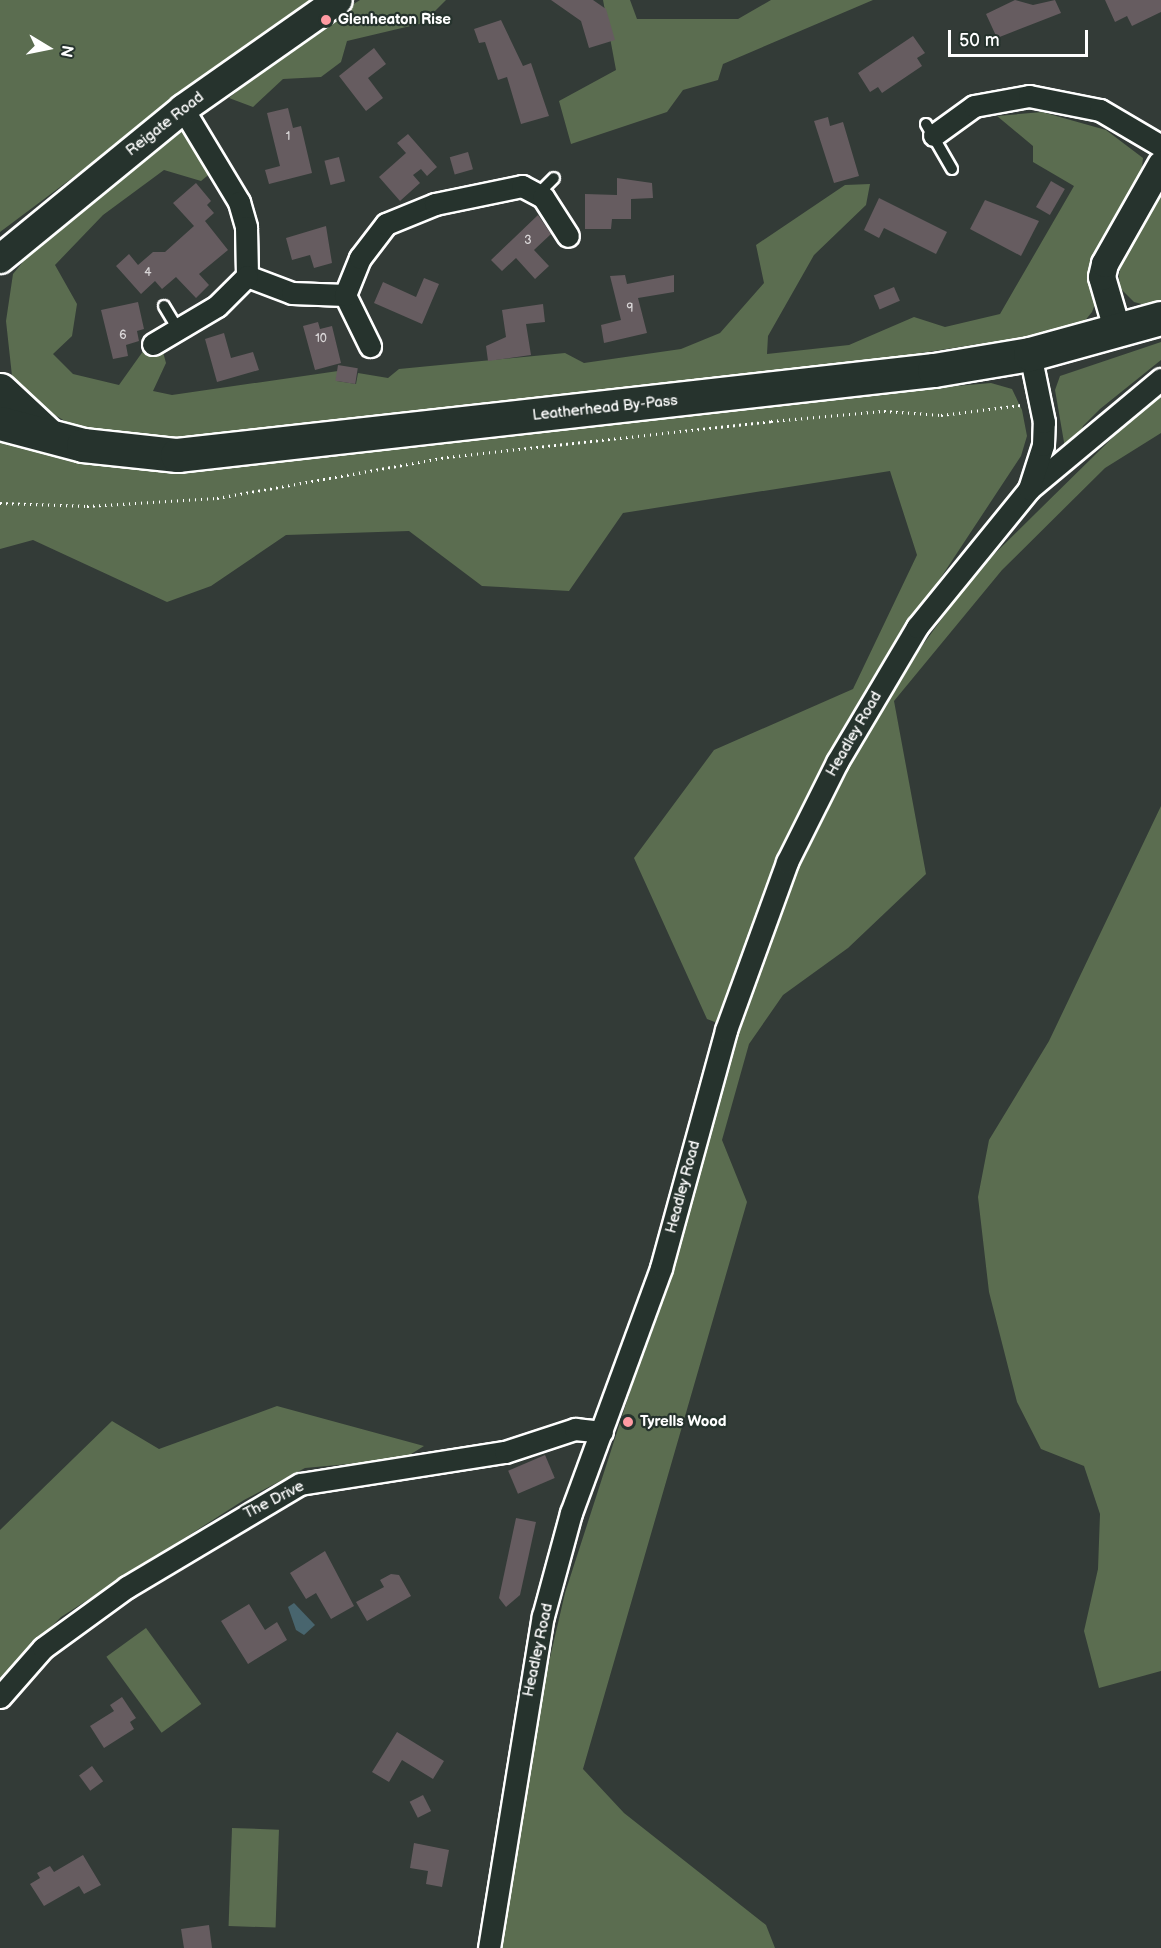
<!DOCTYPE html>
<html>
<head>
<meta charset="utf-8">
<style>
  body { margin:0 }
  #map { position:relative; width:1161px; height:1948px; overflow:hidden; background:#333b37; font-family:"Balsamiq Sans",sans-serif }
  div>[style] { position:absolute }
  .green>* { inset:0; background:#5b6d50; transform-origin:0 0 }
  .water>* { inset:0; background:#48656e }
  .building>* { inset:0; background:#665c60; transform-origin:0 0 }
  .path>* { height:3px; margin-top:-1.5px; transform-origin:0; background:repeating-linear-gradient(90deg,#fff 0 1.5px,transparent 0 6px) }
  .roads { filter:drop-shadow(2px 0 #fff) drop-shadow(-2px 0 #fff) drop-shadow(0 2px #fff) drop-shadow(0 -2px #fff) }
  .service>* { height:10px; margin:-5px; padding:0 5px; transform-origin:5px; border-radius:5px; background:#26332d }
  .minor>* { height:21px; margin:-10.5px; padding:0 10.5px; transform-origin:10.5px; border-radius:10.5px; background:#26332d }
  .tertiary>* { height:26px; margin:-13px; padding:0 13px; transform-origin:13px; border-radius:13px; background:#26332d }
  .secondary>* { height:28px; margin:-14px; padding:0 14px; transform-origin:14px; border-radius:14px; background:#26332d }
  .trunk>* { height:33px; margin:-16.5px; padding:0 16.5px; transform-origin:16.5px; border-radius:16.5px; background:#26332d }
  .dots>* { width:16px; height:16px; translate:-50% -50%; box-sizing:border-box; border:3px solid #26332d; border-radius:50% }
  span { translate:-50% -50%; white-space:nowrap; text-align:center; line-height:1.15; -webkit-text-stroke:4.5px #26332d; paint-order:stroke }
  .number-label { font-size:12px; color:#d9d6d7 }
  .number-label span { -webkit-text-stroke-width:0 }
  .poi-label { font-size:15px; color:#fff; font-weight:700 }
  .left { translate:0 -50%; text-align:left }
  .street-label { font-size:15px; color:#fff }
  .north { position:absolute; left:18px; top:18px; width:60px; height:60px; -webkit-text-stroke:4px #26332d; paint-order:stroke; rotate:100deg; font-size:16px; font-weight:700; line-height:24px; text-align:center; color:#fff }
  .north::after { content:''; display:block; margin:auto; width:21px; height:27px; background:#fff; clip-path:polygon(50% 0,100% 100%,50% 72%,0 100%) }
  .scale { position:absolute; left:948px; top:30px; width:140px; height:27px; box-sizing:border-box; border:3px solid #fff; border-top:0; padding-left:8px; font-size:18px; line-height:21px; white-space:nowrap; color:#fff; -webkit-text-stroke:4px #26332d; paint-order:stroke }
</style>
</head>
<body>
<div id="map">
  <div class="green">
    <i style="clip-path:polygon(0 0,322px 0,207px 77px,0 232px)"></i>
    <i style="clip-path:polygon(360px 0,446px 0,423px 23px,347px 41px,341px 62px,321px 77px,283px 79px,253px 107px,229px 98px,307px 34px)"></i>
    <i style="clip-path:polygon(603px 0,630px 0,637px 19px,738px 19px,771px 0,873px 0,723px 64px,718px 80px,683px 90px,667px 112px,571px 144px,559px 101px,616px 70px)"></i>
    <i style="clip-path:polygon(1042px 112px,1106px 130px,1143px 158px,1140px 186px,1092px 312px,1079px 328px,996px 348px,979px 344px,760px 378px,185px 444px,77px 428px,34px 403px,12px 376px,6px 321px,13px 274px,52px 226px,181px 123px,212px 172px,201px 181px,164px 170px,103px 215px,55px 265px,77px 304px,72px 336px,53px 354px,73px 374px,119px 385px,146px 347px,163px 352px,166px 363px,153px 391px,172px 395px,338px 371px,337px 381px,356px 384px,358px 373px,388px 378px,399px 369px,565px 353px,584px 363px,681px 349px,720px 333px,764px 283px,756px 245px,845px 185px,870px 184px,866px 205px,814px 255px,768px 336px,767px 354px,849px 345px,914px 317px,945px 327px,1000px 314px,1074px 186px,1033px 162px,1033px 146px,997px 116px)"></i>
    <i style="clip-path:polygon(1161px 181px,1161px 303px,1149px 306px,1134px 302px,1120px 288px,1119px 276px,1123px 248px)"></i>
    <i style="clip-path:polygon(1161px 342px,1161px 360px,1100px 409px,1083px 426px,1078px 442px,1065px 448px,1055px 390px,1060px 376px)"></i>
    <i style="clip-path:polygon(991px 383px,1012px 389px,1022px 410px,1027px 436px,1021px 456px,868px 688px,885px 697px,975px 573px,1161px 390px,1161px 433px,1105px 468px,1002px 570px,894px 701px,926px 874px,848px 948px,783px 995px,749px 1044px,722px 1140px,747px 1202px,583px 1769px,624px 1813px,766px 1925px,775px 1948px,497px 1948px,525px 1765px,565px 1593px,670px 1268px,738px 1031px,707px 1019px,634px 858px,714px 750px,853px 689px,917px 555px,890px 471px,623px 513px,569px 591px,482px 586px,409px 531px,286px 535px,211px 586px,167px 602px,33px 540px,0 549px,0 437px,92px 461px)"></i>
    <i style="clip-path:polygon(1161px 806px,1161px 1671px,1099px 1688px,1084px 1631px,1098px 1569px,1100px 1514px,1084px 1466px,1041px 1449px,1017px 1402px,989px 1292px,978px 1197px,989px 1140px,1049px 1041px)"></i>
    <i style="clip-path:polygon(277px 1406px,424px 1446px,403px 1459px,305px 1468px,244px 1500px,61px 1617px,0 1679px,0 1530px,112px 1421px,159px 1449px)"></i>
    <i style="left:146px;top:1628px;width:94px;height:49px;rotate:54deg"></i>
    <i style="left:232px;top:1828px;width:47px;height:98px;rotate:2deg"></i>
  </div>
  <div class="water">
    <i style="clip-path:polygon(294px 1603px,315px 1625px,304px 1635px,296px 1630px,288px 1607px)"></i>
  </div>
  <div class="building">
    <i style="clip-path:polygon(551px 0,593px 0,606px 9px,615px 40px,589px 48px,581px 21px)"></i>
    <i style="clip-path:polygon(1015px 0,1033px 5px,1055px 0,1061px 13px,997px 38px,986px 14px)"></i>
    <i style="clip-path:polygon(1105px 0,1161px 0,1161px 12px,1132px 26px,1127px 16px,1115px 22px)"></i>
    <i style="clip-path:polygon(501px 20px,523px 66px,531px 63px,549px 116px,521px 124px,507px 77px,498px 80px,485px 42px,479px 43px,474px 29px)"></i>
    <i style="clip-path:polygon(913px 36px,925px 53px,917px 58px,922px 66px,882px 93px,878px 87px,870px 92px,858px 73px)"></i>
    <i style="clip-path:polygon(374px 48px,386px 64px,368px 78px,383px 98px,366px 111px,339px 76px)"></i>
    <i style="clip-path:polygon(288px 108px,293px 128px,301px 126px,312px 173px,269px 184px,265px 170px,280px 166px,267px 113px)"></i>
    <i style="clip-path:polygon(828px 117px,830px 126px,843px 122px,859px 176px,834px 183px,814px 121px)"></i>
    <i style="clip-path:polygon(408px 134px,437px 167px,427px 176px,421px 169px,413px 175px,420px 183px,400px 201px,379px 177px,406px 153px,397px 143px)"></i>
    <i style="left:468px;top:152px;width:18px;height:19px;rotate:74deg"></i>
    <i style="left:339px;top:157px;width:25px;height:15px;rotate:76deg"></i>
    <i style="clip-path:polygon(617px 178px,652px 183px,653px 198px,631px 199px,631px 219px,612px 219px,611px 229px,585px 229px,585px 194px,617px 195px)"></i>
    <i style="left:1051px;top:181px;width:16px;height:30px;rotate:30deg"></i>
    <i style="clip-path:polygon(196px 183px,211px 201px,207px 205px,214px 213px,205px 221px,228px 250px,199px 274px,209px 285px,196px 298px,176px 277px,162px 289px,155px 281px,141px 294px,116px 266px,129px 254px,138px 265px,153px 252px,165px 252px,194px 226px,173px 203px)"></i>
    <i style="clip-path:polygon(879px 198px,947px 232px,936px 254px,884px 228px,879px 238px,864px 230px)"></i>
    <i style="clip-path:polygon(985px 200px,1039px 221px,1021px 256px,970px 229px)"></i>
    <i style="clip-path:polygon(538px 215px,551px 234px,534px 250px,549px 266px,535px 279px,516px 258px,502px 271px,491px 260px)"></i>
    <i style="clip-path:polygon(326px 226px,332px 263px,314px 268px,310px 255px,292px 260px,286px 238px)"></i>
    <i style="clip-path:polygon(625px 275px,627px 284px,674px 275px,674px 292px,638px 298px,647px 333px,604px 343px,601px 325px,621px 320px,610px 276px)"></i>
    <i style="clip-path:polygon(424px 278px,439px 284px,422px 324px,374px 303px,383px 282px,416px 297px)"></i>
    <i style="left:894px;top:287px;width:15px;height:22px;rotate:67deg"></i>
    <i style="clip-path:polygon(138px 302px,144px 329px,137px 331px,139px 341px,126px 345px,128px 356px,113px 359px,101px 310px)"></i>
    <i style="clip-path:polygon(543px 304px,545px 322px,526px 324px,531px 355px,488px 361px,486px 346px,506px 337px,502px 310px)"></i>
    <i style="clip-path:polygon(318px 322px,320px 329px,332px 326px,341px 363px,315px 370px,303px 326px)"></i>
    <i style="clip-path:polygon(224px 333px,231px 358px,253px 352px,259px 370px,217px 382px,205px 339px)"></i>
    <i style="left:338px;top:365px;width:20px;height:16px;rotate:9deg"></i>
    <i style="left:545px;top:1455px;width:25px;height:40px;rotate:67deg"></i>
    <i style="clip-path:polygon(516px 1518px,536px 1522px,520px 1595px,506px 1607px,499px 1598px)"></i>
    <i style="clip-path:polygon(325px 1551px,354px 1606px,331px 1619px,316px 1593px,306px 1599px,290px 1573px)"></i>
    <i style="clip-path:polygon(391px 1574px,399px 1575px,411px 1596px,367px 1621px,356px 1602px,384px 1587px,380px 1580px)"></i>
    <i style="clip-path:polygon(249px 1604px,265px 1630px,277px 1622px,287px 1640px,248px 1664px,221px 1621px)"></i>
    <i style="clip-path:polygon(122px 1697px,136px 1718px,130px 1722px,134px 1729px,104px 1748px,90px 1726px,114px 1711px,110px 1705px)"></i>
    <i style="clip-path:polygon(397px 1732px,444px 1761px,433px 1779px,402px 1760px,389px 1782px,372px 1772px)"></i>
    <i style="left:92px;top:1766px;width:19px;height:16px;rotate:54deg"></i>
    <i style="left:423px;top:1795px;width:18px;height:15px;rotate:63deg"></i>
    <i style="clip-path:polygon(414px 1843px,449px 1850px,442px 1887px,426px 1884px,428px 1871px,410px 1868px)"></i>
    <i style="clip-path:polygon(83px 1855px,101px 1885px,84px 1894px,79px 1886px,44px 1906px,30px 1884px,40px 1878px,37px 1873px,50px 1866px,54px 1872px)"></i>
    <i style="clip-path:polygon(209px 1925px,212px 1948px,184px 1948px,181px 1929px)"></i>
  </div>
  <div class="path">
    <i style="left:0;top:503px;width:87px;rotate:2deg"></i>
    <i style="left:87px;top:506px;width:130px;rotate:-3.5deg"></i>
    <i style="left:217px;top:498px;width:234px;rotate:-10.1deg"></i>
    <i style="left:447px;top:457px;width:326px;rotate:-6.3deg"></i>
    <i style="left:771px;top:421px;width:113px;rotate:-5.1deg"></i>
    <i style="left:884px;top:411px;width:57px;rotate:4deg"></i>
    <i style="left:941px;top:415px;width:81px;rotate:-7.1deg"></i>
  </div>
  <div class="roads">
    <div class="service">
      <i style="left:926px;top:124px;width:52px;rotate:60deg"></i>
      <i style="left:539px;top:193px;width:21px;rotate:-45deg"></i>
      <i style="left:164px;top:306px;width:27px;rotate:59deg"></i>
    </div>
    <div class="minor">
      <i style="left:183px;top:109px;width:109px;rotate:58.9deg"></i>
      <i style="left:239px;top:202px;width:26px;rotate:74deg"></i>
      <i style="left:246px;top:227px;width:49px;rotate:88.8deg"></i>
      <i style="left:247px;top:276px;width:48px;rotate:20.7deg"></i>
      <i style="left:292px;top:293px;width:53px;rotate:2.2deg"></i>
      <i style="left:345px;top:295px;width:57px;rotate:63.9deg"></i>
      <i style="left:934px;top:135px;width:49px;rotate:-35.9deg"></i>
      <i style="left:974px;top:106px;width:56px;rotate:-10.3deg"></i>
      <i style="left:1029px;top:96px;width:72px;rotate:11.2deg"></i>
      <i style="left:1100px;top:110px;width:71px;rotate:30.5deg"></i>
      <i style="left:345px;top:295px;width:40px;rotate:-68deg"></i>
      <i style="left:360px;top:258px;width:43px;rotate:-52.6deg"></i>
      <i style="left:386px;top:224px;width:53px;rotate:-22.2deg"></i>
      <i style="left:435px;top:204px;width:89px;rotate:-11.7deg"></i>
      <i style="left:522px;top:186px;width:24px;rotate:28deg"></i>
      <i style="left:543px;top:197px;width:46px;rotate:57.3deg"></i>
      <i style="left:153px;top:344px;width:74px;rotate:-30.7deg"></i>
      <i style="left:217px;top:306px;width:42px;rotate:-45deg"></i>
      <i style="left:1029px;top:489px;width:172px;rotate:-39.8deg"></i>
      <i style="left:0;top:1697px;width:65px;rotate:-48.7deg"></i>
      <i style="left:43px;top:1648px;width:104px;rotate:-36deg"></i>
      <i style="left:127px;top:1587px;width:201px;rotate:-30.8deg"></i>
      <i style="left:300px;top:1484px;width:207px;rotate:-8.9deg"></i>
      <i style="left:505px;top:1452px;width:74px;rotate:-18.2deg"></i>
      <i style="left:575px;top:1429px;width:27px;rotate:6deg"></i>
      <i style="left:489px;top:1948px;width:336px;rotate:-80.8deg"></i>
      <i style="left:543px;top:1616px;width:107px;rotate:-74.8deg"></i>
      <i style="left:571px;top:1513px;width:261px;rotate:-69.8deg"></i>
      <i style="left:661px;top:1268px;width:247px;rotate:-74.7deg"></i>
      <i style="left:726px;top:1030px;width:179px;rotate:-70deg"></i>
      <i style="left:787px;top:862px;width:112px;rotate:-63.4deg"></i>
      <i style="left:837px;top:762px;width:157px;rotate:-59.3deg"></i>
      <i style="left:917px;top:627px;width:178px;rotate:-50.9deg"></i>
      <i style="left:1029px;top:489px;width:46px;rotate:-72.3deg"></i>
      <i style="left:1043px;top:445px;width:23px;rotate:-88deg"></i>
      <i style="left:1044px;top:422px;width:69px;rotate:-101.6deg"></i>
    </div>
    <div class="tertiary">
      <i style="left:1118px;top:332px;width:57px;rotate:-106.2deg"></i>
      <i style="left:1102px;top:277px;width:13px;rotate:-77deg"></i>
      <i style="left:1105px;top:264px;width:114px;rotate:-60.5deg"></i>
    </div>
    <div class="secondary">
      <i style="left:0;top:259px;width:237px;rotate:-39.3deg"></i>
      <i style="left:183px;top:109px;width:189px;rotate:-35.1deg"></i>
    </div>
    <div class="trunk">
      <i style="left:0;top:390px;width:62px;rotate:43deg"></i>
      <i style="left:0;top:423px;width:86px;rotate:14.8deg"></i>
      <i style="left:83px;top:445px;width:95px;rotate:6.1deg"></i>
      <i style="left:177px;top:455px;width:762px;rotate:-6.41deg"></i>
      <i style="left:934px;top:370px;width:97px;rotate:-9.5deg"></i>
      <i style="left:1030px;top:354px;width:136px;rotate:-15.4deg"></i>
    </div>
  </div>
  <div class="dots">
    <i style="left:326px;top:20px;background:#ff9aa2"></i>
    <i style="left:628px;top:1422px;background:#ff9aa2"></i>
  </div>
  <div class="number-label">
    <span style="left:288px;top:137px">1</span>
    <span style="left:528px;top:241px">3</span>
    <span style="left:148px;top:273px">4</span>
    <span style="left:630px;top:309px">9</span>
    <span style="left:123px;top:336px">6</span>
    <span style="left:321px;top:339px">10</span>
  </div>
  <div class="poi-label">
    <span class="left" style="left:338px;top:20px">Glenheaton Rise</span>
    <span class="left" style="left:640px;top:1422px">Tyrells Wood</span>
  </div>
  <div class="street-label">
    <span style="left:165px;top:124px;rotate:-38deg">Reigate Road</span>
    <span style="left:605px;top:408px;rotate:-6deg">Leatherhead By-Pass</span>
    <span style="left:854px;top:734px;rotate:-60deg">Headley Road</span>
    <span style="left:683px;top:1187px;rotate:-75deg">Headley Road</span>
    <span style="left:274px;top:1500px;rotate:-27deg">The Drive</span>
    <span style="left:538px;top:1650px;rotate:-78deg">Headley Road</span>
  </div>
  <div class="north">N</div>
  <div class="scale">50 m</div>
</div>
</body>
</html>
